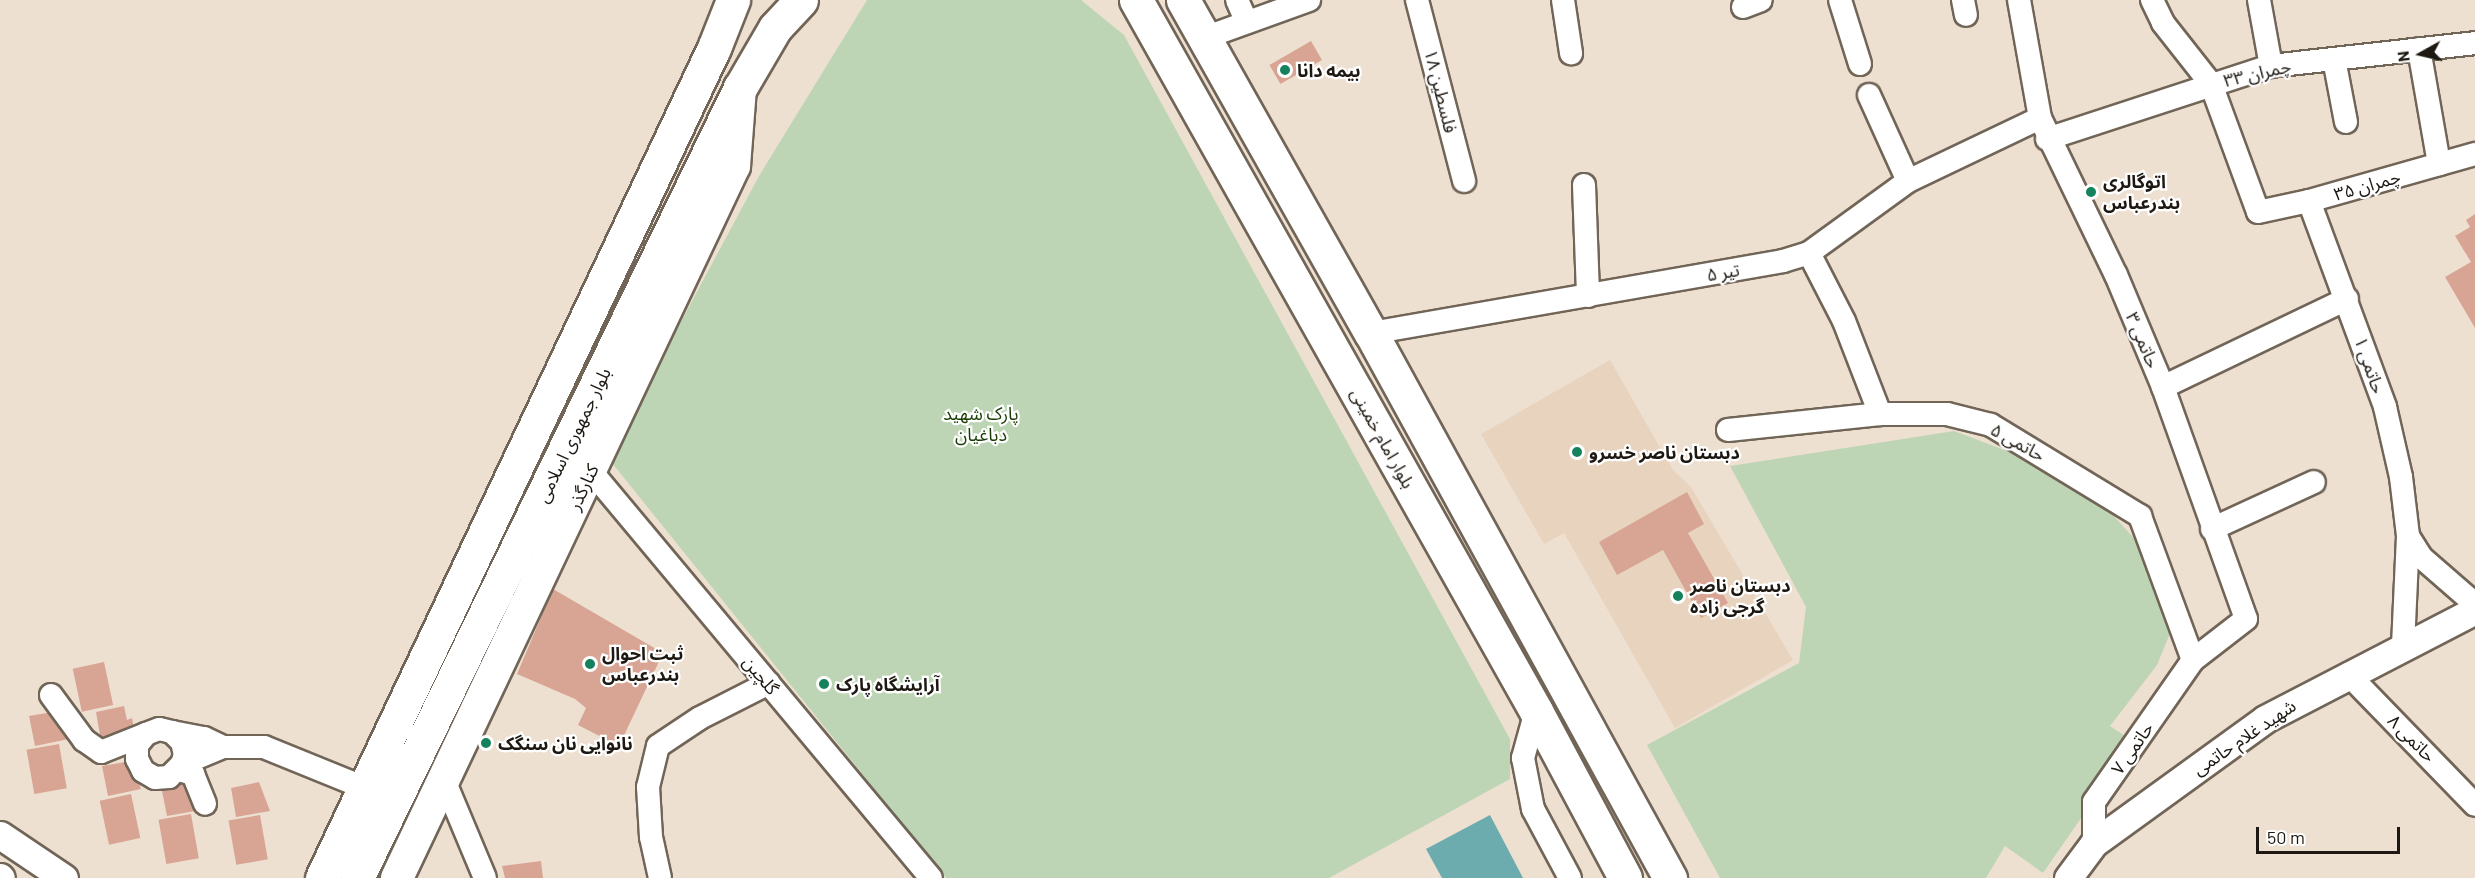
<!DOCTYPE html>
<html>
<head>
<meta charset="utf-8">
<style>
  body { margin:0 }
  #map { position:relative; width:2475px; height:878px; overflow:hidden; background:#eee0d0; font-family:Barlow,"Noto Sans Arabic",sans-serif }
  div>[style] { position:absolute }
  .built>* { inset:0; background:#e7d3be }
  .green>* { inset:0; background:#bed5b5 }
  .water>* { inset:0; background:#6cabae }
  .building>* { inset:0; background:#d8a594; transform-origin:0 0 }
  .roads { filter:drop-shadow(2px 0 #716557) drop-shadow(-2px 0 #716557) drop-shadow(0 2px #716557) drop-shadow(0 -2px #716557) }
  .minor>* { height:22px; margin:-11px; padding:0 11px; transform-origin:11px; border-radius:11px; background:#fff }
  .tertiary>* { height:27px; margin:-13.5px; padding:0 13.5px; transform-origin:13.5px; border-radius:13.5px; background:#fff }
  .secondary>* { height:32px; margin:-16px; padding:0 16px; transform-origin:16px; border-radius:16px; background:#fff }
  .primary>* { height:33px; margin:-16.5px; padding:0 16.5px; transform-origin:16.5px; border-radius:16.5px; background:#fff }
  .dots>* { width:16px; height:16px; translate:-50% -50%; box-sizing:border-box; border:3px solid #fff; border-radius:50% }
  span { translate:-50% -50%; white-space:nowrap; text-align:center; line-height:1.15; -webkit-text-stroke:4.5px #fff; paint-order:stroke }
  .poi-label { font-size:18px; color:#1d1812; font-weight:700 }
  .left { translate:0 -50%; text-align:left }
  .street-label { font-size:18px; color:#1d1812 }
  .park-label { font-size:18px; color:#183c01 }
  .north { position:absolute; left:2391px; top:24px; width:60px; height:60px; -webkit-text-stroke:4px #fff; paint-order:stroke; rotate:262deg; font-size:16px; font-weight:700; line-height:24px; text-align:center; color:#1d1812 }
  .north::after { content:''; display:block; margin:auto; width:21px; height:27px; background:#1d1812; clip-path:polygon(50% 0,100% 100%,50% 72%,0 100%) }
  .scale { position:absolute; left:2256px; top:827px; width:144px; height:27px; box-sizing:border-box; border:3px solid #1d1812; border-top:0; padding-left:8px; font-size:18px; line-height:21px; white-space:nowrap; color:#1d1812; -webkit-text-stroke:4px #fff; paint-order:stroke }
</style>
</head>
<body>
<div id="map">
  <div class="built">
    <i style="clip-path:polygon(1610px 360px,1673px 470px,1691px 487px,1793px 660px,1675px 728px,1564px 533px,1544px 544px,1481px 434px)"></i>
  </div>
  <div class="green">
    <i style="clip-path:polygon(867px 0,1081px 0,1124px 35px,1510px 739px,1510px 779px,1329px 878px,946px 878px,608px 458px,759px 176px)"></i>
    <i style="clip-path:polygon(1954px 431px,2010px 452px,2111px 513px,2142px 547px,2171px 631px,2157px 665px,2110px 726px,2134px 742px,2043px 873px,2005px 846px,1986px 878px,1720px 878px,1647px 745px,1799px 663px,1806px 607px,1730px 466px)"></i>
  </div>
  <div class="water">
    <i style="clip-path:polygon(1490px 815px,1523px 878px,1442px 878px,1426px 849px)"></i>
  </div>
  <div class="building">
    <i style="left:1311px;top:41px;width:22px;height:48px;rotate:60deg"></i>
    <i style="clip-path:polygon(2475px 214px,2475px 328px,2445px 277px,2471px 262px,2455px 236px,2470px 227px,2466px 220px)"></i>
    <i style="clip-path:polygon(1687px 492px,1704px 524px,1688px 533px,1728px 603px,1701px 618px,1663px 550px,1617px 575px,1599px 542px)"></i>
    <i style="clip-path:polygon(553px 589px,663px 653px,619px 746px,578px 725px,586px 708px,575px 699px,517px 674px)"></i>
    <i style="left:104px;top:662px;width:44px;height:32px;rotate:78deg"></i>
    <i style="clip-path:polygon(124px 706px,127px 720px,132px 718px,135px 735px,101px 741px,96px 712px)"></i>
    <i style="clip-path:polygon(58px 711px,69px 739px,35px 746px,29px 716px)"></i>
    <i style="left:59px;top:744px;width:45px;height:33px;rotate:80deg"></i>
    <i style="clip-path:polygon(131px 761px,141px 789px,108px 796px,102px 766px)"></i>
    <i style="clip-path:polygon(190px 781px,201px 810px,167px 816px,161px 786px)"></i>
    <i style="clip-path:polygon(259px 782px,270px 811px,236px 817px,231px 788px)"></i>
    <i style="left:131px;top:794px;width:45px;height:32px;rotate:78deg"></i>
    <i style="left:191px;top:814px;width:45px;height:33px;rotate:80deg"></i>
    <i style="left:260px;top:815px;width:45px;height:32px;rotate:80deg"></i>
    <i style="clip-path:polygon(541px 861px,543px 878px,505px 878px,502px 866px)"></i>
  </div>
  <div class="roads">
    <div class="minor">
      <i style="left:1237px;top:0;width:24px;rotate:66deg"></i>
      <i style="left:1417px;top:0;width:187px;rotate:75.4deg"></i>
      <i style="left:1563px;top:0;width:54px;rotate:81.4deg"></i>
      <i style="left:1840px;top:0;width:67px;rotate:72.6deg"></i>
      <i style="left:1963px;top:0;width:15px;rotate:79deg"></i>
      <i style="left:2019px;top:0;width:120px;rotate:79.9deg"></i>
      <i style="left:2040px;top:118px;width:174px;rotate:64.2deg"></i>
      <i style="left:2116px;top:275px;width:121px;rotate:67.2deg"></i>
      <i style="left:2163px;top:387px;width:246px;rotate:70.3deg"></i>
      <i style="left:2246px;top:619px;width:67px;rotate:142.3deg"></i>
      <i style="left:2193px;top:660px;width:173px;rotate:124.9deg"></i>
      <i style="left:2094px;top:802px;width:41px;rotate:90deg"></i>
      <i style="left:2152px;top:0;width:25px;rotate:64deg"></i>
      <i style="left:2163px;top:23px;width:78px;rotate:51.8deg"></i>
      <i style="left:2211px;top:84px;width:136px;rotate:69.8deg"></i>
      <i style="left:2258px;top:212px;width:52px;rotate:-12.2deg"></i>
      <i style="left:2309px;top:201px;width:173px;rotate:-15.8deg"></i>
      <i style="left:2259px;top:0;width:67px;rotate:79.7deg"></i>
      <i style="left:1743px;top:7px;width:19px;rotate:-21deg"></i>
      <i style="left:1204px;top:38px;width:112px;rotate:-19.9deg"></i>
      <i style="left:2419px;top:49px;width:117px;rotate:80.1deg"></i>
      <i style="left:2334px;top:59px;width:64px;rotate:79.2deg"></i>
      <i style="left:1869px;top:95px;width:94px;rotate:65.6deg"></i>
      <i style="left:2047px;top:139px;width:236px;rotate:-18.1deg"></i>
      <i style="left:2271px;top:66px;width:205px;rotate:-6.4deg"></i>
      <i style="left:1584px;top:185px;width:111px;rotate:87.9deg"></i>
      <i style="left:2309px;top:201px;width:220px;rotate:69.7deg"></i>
      <i style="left:2385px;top:407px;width:72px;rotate:77.1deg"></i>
      <i style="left:2401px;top:477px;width:59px;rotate:83.2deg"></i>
      <i style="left:2408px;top:536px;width:111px;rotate:92.6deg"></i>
      <i style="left:1809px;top:253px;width:76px;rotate:62.8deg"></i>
      <i style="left:1844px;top:321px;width:100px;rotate:68.8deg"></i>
      <i style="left:1371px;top:333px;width:418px;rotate:-9.9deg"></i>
      <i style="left:1783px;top:261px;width:27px;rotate:-17deg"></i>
      <i style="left:1809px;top:253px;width:122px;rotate:-36deg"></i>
      <i style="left:1908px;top:181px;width:146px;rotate:-25.5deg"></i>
      <i style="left:2163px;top:387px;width:204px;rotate:-25.6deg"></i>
      <i style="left:1728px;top:430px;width:153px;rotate:-6deg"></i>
      <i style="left:1880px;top:414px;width:67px"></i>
      <i style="left:1947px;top:414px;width:45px;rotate:14deg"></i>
      <i style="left:1991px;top:425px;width:175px;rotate:31.4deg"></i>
      <i style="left:2140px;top:516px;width:153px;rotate:69.8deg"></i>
      <i style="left:591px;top:471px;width:530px;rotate:50.13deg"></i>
      <i style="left:2212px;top:529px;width:112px;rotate:-24.7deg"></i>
      <i style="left:2408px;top:536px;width:25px;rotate:58deg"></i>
      <i style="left:2421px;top:557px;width:72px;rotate:41deg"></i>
      <i style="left:2348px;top:674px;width:182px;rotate:45.9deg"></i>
      <i style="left:51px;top:695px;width:56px;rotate:53.7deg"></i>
      <i style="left:84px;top:740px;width:21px;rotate:35deg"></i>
      <i style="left:101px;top:752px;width:48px;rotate:-21.8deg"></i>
      <i style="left:1536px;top:711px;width:49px;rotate:105.5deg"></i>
      <i style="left:1523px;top:758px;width:52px;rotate:78.9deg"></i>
      <i style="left:1533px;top:809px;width:78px;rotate:61.8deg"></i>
      <i style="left:172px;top:732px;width:33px;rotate:11deg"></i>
      <i style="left:204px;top:738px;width:21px;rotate:25deg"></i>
      <i style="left:182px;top:764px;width:9px;rotate:-72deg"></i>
      <i style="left:185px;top:755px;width:13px;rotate:-103deg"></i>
      <i style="left:182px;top:742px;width:14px;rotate:-135deg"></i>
      <i style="left:172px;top:732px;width:13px;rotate:-167deg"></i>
      <i style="left:159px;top:729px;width:14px;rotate:159deg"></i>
      <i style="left:146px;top:734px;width:14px;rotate:129deg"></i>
      <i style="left:137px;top:745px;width:14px;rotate:90deg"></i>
      <i style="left:137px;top:759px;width:13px;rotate:63deg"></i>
      <i style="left:143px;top:771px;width:14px;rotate:30deg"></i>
      <i style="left:155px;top:778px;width:14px;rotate:-4deg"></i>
      <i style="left:169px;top:777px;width:18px;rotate:-45deg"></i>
      <i style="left:182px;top:764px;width:44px;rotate:-22.5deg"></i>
      <i style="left:223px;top:747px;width:41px"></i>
      <i style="left:264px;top:747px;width:109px;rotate:22.1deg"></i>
      <i style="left:179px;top:770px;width:15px;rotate:16deg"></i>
      <i style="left:193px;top:774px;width:32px;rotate:68deg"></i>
      <i style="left:444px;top:780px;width:106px;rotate:67.3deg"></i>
      <i style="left:660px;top:878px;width:42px;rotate:-102.4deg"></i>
      <i style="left:651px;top:837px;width:50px;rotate:-93.4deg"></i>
      <i style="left:648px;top:787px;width:42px;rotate:-76.3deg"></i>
      <i style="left:658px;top:746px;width:50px;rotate:-33.7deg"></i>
      <i style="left:700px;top:718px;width:77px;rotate:-26.9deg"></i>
    </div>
    <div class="tertiary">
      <i style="left:0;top:835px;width:77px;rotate:33.9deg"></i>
      <i style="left:0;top:877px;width:1px;rotate:45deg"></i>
      <i style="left:2068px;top:878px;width:44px;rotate:-53.4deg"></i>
      <i style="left:2094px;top:843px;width:211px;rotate:-35.9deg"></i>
      <i style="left:2265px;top:719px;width:237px;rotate:-27.4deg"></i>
    </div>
    <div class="secondary">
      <i style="left:397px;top:878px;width:788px;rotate:-64.67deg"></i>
      <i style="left:734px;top:166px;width:78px;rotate:-85.6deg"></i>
    </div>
    <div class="primary">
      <i style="left:1136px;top:0;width:816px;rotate:60.64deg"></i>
      <i style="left:1536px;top:711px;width:189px;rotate:61.9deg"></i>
      <i style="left:1183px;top:0;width:382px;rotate:60.6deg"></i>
      <i style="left:1371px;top:333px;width:622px;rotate:61.25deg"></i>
      <i style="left:322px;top:878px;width:918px;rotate:-64.72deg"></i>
      <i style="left:714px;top:48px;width:52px;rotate:-68.4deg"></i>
      <i style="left:357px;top:878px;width:878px;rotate:-64.14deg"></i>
      <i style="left:740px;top:88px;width:69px;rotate:-59.7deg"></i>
      <i style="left:775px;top:28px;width:38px;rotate:-47deg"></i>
    </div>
  </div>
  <div class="dots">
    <i style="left:1285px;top:70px;background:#15815d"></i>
    <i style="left:2091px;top:192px;background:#15815d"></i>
    <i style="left:1577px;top:452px;background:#15815d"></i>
    <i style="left:1678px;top:596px;background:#15815d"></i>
    <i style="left:590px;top:664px;background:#15815d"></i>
    <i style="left:824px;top:684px;background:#15815d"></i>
    <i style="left:486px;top:743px;background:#15815d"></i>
  </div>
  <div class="poi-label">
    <span class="left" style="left:1297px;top:70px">بیمه دانا</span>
    <span class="left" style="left:2103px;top:192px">اتوگالری<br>بندرعباس</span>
    <span class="left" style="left:1589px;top:452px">دبستان ناصر خسرو</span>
    <span class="left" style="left:1690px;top:596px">دبستان ناصر<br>گرجی زاده</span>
    <span class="left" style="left:602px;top:664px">ثبت احوال<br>بندرعباس</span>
    <span class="left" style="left:836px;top:684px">آرایشگاه پارک</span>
    <span class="left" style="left:498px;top:743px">نانوایی نان سنگک</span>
  </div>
  <div class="street-label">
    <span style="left:2257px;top:73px;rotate:-13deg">چمران ۳۳</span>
    <span style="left:1441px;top:91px;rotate:76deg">فلسطین ۱۸</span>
    <span style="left:2367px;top:185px;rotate:-16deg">چمران ۳۵</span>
    <span style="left:1723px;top:272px;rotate:-10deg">تیر ۵</span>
    <span style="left:2143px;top:340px;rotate:67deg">حاتمی ۳</span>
    <span style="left:2370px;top:365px;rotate:71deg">حاتمی ۱</span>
    <span style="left:573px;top:435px;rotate:-64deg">بلوار جمهوری اسلامی</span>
    <span style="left:1383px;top:438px;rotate:61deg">بلوار امام خمینی</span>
    <span style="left:2018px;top:442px;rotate:29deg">حاتمی ۵</span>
    <span style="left:583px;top:487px;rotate:-65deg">کنارگذر</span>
    <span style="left:761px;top:675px;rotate:50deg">گلچین</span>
    <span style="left:2244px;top:737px;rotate:-34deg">شهید غلام حاتمی</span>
    <span style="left:2412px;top:738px;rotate:45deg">حاتمی ۸</span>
    <span style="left:2132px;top:748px;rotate:-55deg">حاتمی ۷</span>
  </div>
  <div class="park-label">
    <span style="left:981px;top:424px">پارک شهید<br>دباغیان</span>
  </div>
  <div class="north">N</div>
  <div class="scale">50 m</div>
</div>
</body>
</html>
